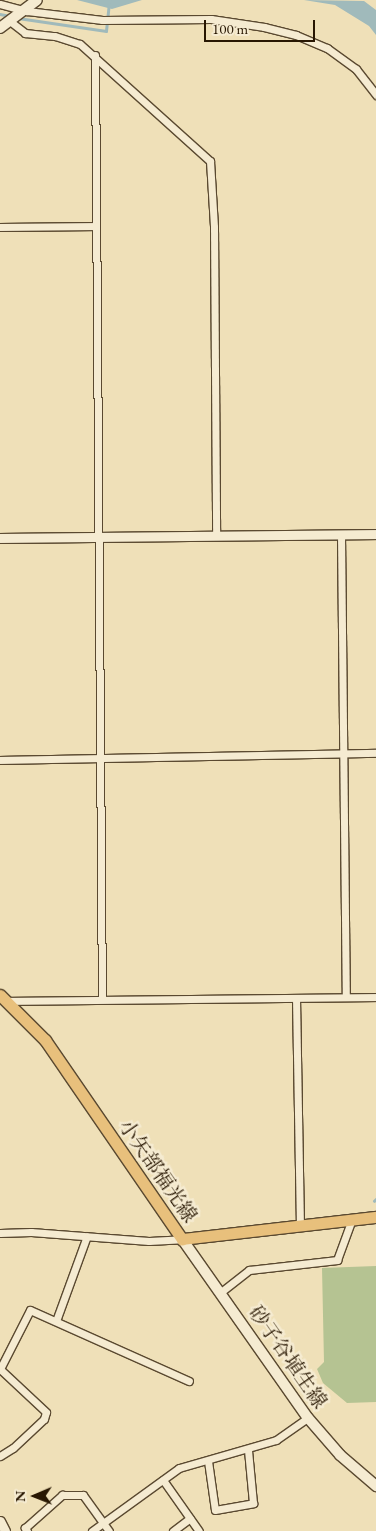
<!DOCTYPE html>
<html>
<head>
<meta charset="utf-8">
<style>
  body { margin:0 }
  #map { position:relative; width:376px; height:1531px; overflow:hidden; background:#efe0b8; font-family:"EB Garamond","Noto Serif JP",serif }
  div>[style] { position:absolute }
  .green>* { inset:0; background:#b5c392 }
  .water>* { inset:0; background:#a0babb }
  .stream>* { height:2.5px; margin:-1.25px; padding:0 1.25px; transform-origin:1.25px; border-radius:1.25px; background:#a0babb }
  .roads { filter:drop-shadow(1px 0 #5a4930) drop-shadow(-1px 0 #5a4930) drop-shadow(0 1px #5a4930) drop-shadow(0 -1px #5a4930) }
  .minor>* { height:7px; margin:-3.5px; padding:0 3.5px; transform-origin:3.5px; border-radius:3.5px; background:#f5ebd1 }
  .tertiary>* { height:9px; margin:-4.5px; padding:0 4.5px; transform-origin:4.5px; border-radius:4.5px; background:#f5ebd1 }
  .secondary>* { height:10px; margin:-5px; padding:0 5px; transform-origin:5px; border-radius:5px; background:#f5ebd1 }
  .primary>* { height:11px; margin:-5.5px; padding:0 5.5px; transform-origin:5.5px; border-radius:5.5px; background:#e8c07c }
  span { translate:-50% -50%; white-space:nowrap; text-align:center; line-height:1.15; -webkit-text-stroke:5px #f5ebd1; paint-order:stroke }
  .street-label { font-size:20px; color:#281702 }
  .north { position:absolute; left:10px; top:1471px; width:50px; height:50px; -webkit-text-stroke:4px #f5ebd1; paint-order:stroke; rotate:269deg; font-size:14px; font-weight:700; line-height:20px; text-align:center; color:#281702 }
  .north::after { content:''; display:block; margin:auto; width:18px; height:22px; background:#281702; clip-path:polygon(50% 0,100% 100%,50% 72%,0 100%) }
  .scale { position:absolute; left:204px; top:20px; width:111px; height:22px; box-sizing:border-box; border:2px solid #281702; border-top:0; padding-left:6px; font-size:15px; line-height:18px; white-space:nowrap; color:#281702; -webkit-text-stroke:4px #f5ebd1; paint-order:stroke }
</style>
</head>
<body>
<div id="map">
  <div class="green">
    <i style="clip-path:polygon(376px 1266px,376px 1402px,347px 1403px,323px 1383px,317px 1369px,324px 1362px,322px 1268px)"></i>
  </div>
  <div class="water">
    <i style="clip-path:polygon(77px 0,142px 0,112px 9px)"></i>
    <i style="clip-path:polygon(304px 0,364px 1px,376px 10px,376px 35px,369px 26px,335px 5px)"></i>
  </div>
  <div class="stream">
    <i style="left:0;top:14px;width:10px;rotate:11deg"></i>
    <i style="left:18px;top:18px;width:89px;rotate:8.4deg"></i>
    <i style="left:106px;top:31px;width:31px;rotate:-84deg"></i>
    <i style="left:374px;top:1201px;width:3px;rotate:-45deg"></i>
  </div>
  <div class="roads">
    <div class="minor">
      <i style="left:0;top:4px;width:28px;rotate:15deg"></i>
      <i style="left:27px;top:11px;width:76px;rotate:6.8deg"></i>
      <i style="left:102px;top:20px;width:109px;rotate:-0.5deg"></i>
      <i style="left:211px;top:19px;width:54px;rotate:8.6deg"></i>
      <i style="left:264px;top:27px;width:33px;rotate:14deg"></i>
      <i style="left:296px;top:35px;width:34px;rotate:23deg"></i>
      <i style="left:327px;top:48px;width:36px;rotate:36deg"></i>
      <i style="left:356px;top:69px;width:33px;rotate:52deg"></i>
      <i style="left:11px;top:22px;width:18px;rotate:38deg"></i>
      <i style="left:25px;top:33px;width:30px;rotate:6deg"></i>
      <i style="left:55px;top:36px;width:26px;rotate:18deg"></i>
      <i style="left:80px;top:44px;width:175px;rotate:42deg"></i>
      <i style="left:210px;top:161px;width:66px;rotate:86.5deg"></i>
      <i style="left:214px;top:227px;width:309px;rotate:89.6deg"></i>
      <i style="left:95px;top:55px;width:944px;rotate:89.58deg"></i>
      <i style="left:0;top:227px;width:96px;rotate:-0.6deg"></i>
      <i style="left:341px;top:535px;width:462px;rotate:89.4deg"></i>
      <i style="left:0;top:760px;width:376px;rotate:-1.1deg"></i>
      <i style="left:296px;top:998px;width:227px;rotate:89deg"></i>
      <i style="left:5px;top:1001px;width:371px;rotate:-0.6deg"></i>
      <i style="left:0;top:1233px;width:31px;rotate:-2deg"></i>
      <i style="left:31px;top:1232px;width:118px;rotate:4.4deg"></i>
      <i style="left:149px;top:1241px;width:33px;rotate:-3deg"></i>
      <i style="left:221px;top:1292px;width:36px;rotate:-38deg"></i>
      <i style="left:249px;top:1270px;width:89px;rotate:-6.5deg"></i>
      <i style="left:337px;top:1260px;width:44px;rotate:-69.9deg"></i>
      <i style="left:56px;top:1321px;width:90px;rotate:-70deg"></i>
      <i style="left:0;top:1456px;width:15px;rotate:-32deg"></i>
      <i style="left:13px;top:1448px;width:42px;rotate:-43.1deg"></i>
      <i style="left:44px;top:1419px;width:7px;rotate:-74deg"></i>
      <i style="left:46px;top:1412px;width:63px;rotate:-136.9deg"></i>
      <i style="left:0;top:1369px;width:66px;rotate:-63deg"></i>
      <i style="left:30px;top:1310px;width:174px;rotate:24.1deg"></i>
      <i style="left:208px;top:1461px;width:49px;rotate:81.9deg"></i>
      <i style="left:215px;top:1510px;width:39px;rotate:-10deg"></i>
      <i style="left:253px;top:1503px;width:53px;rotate:-95.4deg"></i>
      <i style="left:163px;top:1480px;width:62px;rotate:54.8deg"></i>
      <i style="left:27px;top:1531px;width:4px;rotate:-124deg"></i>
      <i style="left:25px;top:1528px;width:50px;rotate:-41.7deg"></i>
      <i style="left:62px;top:1495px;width:21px"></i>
      <i style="left:83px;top:1495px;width:44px;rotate:54.2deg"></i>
      <i style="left:92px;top:1531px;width:107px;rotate:-35.9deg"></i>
      <i style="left:179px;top:1468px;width:101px;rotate:-16.1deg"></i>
      <i style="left:276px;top:1440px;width:39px;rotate:-35deg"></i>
      <i style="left:173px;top:1531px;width:21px;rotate:-37deg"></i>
    </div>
    <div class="tertiary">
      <i style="left:0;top:538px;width:376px;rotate:-0.6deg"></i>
      <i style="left:0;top:1521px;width:11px;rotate:63deg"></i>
    </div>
    <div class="secondary">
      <i style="left:0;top:28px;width:46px;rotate:-37.1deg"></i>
      <i style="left:182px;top:1239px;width:219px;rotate:54.9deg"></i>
      <i style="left:308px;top:1418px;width:49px;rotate:49.1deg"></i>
      <i style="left:340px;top:1455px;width:48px;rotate:40.7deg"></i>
    </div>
    <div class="primary">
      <i style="left:0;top:995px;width:64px;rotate:45deg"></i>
      <i style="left:45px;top:1040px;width:242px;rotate:55.5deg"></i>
      <i style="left:182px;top:1239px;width:195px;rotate:-6.5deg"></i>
    </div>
  </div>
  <div class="street-label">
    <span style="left:158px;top:1171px;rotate:55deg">小矢部福光線</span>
    <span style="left:288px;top:1357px;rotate:55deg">砂子谷埴生線</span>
  </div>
  <div class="north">N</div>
  <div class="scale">100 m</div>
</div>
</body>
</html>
